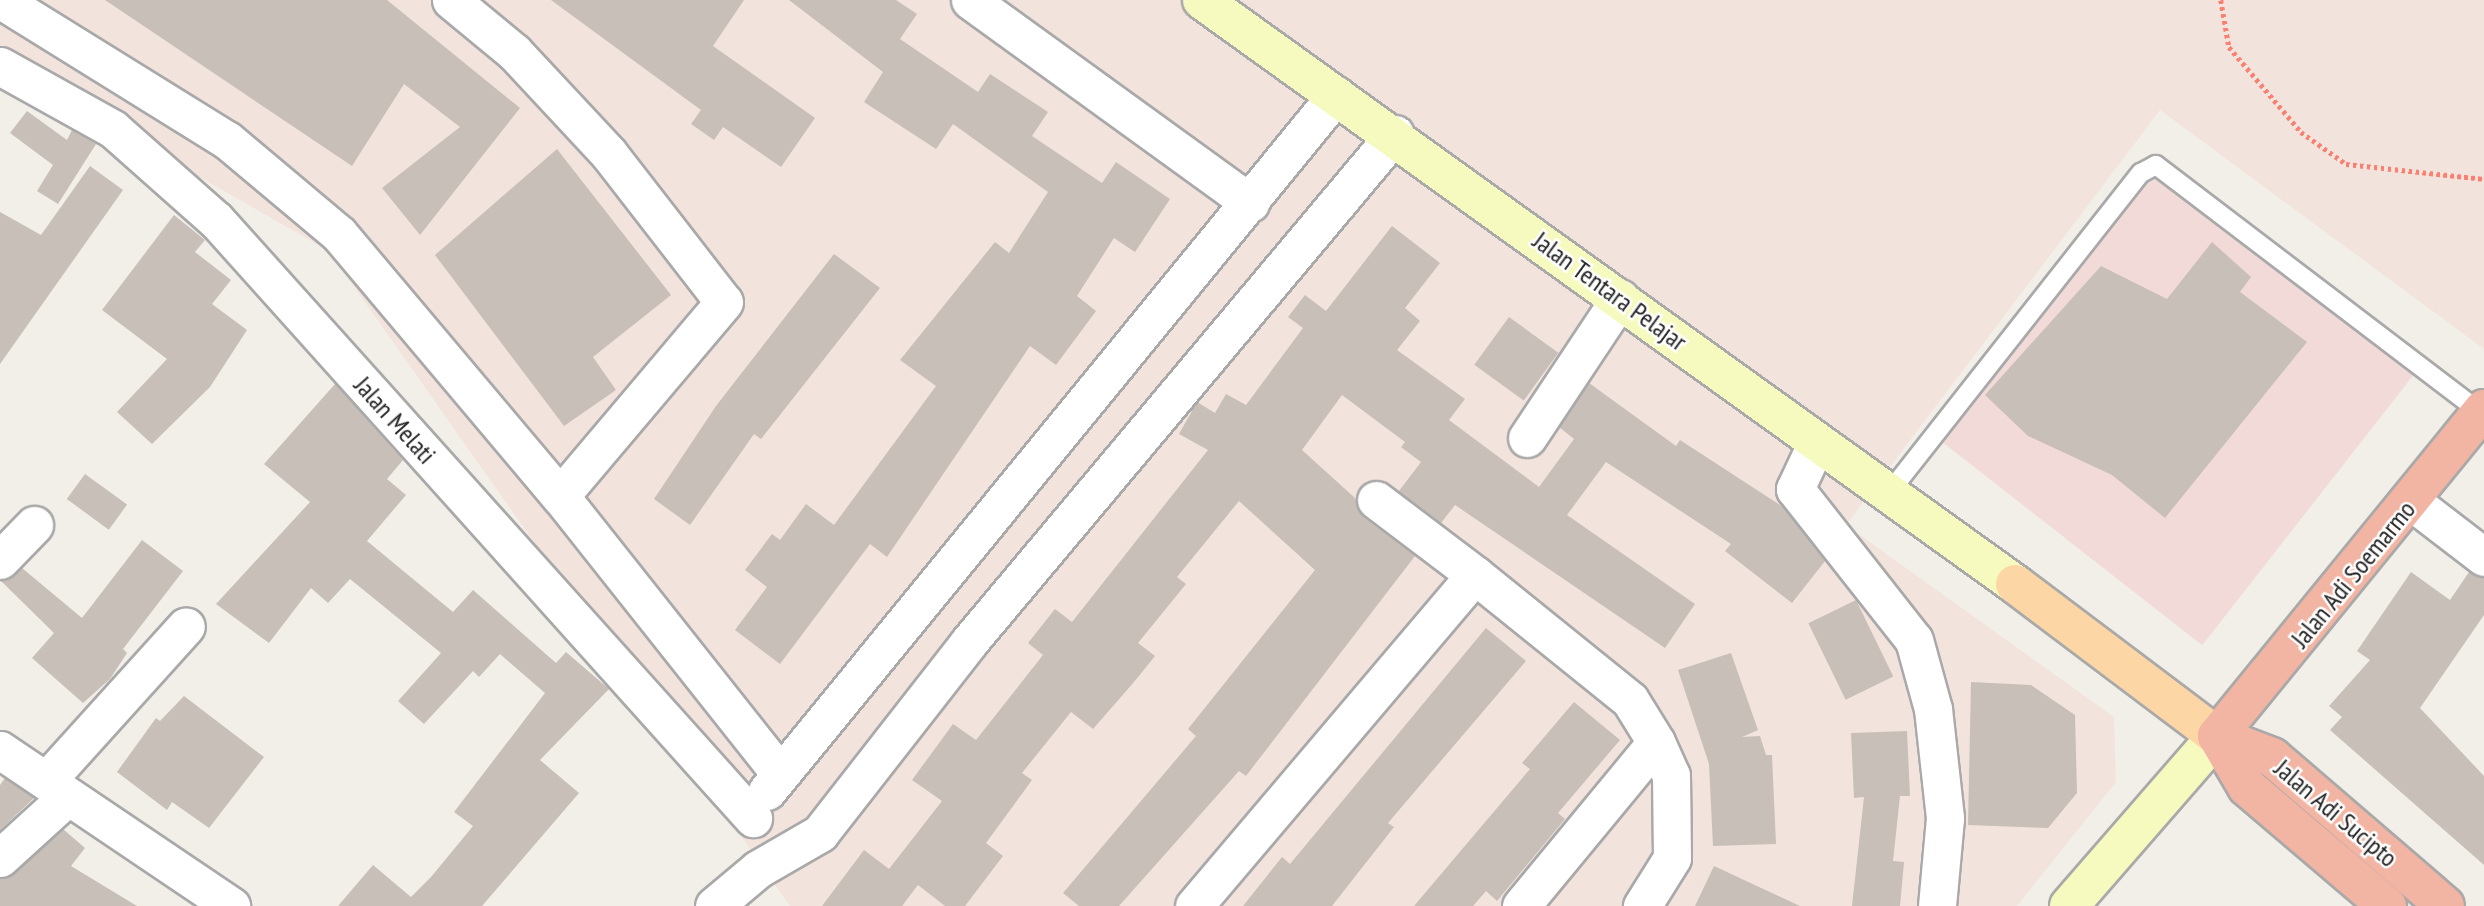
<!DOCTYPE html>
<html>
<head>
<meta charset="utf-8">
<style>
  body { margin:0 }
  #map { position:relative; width:2484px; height:906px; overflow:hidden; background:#f2efe9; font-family:"PT Sans Narrow",sans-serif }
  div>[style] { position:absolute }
  .commercial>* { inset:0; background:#f2dad9; transform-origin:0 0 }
  .military>* { inset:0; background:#f3e3dd }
  .building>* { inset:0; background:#c7bfb8; transform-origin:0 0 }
  .path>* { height:4.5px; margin-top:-2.25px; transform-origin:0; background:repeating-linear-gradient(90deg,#fa8072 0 3.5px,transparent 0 7px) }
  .roads { filter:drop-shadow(2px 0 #a9a9a9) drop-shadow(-2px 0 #a9a9a9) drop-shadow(0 2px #a9a9a9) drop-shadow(0 -2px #a9a9a9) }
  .service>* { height:18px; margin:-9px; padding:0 9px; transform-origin:9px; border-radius:9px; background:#fff }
  .minor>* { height:37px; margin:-18.5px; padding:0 18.5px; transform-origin:18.5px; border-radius:18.5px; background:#fff }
  .secondary>* { height:38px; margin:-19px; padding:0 19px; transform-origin:19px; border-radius:19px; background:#f7fabf }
  .primary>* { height:38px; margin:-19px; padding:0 19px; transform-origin:19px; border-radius:19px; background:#fcd6a4 }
  .trunk>* { height:38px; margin:-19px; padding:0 19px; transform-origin:19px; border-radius:19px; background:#f2b4a3 }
  span { translate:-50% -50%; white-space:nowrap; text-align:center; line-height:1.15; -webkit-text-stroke:5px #fff; paint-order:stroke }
  .street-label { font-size:26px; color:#222 }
</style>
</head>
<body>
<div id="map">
  <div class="commercial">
    <i style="left:2154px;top:171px;width:330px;height:344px;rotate:38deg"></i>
  </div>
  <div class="military">
    <i style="clip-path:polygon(0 0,2484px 0,2484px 349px,2160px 110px,1846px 525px,2114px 717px,2116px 782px,2017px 906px,790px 906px,329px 251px,0 63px)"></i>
  </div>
  <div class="building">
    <i style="clip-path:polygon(105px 0,387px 0,520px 108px,420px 235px,382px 188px,460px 127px,404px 84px,352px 166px)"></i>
    <i style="clip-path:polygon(551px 0,744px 0,713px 46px,815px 118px,781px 167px,723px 127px,714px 140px,691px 124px,701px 110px)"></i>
    <i style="clip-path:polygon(789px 0,896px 0,917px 14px,900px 39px,978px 92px,990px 74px,1048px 112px,1032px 136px,1102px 183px,1116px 162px,1170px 199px,1135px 252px,1114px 238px,1077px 296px,1096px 311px,1056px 365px,1030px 346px,887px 557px,870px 544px,780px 664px,735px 630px,767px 587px,745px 570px,772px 534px,780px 540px,806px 504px,834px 525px,936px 386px,900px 360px,995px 242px,1009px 253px,1048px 192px,953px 124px,936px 149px,864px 102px,883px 72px)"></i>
    <i style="clip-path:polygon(27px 111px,67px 140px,72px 130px,96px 144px,58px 204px,37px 191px,53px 165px,10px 133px)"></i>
    <i style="clip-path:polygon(557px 149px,671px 295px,593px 357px,616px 390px,564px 426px,435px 255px)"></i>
    <i style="clip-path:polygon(90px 166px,123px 190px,0 364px,0 212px,41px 235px)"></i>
    <i style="clip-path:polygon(174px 215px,205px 240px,195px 252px,231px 280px,212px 304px,247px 330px,210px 387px,152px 444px,117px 412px,167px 359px,102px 310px)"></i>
    <i style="clip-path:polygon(1392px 226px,1440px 263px,1405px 308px,1420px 321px,1397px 350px,1465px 399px,1449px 420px,1539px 487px,1574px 439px,1559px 427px,1589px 383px,1676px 446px,1680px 440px,1783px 507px,1825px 561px,1792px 603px,1725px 551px,1731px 544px,1606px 462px,1567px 515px,1695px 604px,1665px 648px,1455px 505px,1441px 523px,1399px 491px,1421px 462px,1401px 447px,1405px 442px,1342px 395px,1302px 450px,1355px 498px,1363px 517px,1415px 556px,1246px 776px,1239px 771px,1119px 906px,1079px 906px,1063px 893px,1196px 736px,1188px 729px,1315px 570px,1239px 501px,1177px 577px,1186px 584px,1138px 643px,1155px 656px,1134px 682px,1093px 729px,1071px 712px,1022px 773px,1032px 780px,986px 843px,1003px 856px,965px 906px,945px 906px,918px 885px,902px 906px,822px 906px,864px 850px,889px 869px,942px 801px,912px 780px,953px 724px,976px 740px,1043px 655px,1028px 643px,1055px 609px,1072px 622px,1208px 450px,1179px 434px,1197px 402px,1215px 413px,1226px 394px,1246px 405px,1303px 328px,1288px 317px,1305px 295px,1326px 311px)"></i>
    <i style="clip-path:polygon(2212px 242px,2251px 277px,2240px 292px,2307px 342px,2165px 518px,2112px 475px,2028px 436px,1985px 395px,2101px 266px,2167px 299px)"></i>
    <i style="clip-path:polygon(834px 254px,880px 288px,761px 439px,754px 434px,690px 525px,654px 499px,716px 406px)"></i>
    <i style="left:1509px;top:317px;width:61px;height:59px;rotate:36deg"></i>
    <i style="clip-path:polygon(335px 384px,403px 460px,387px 479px,406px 495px,367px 541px,453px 612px,473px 590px,556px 663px,566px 652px,609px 689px,540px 760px,579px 793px,482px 906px,338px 906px,373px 865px,411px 897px,431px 877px,473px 826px,454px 812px,545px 693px,500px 654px,479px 677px,473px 671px,424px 724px,398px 701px,441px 653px,350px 579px,328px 603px,311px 588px,269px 643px,216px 604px,310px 502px,264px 464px)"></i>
    <i style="left:85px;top:474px;width:52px;height:31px;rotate:36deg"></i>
    <i style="clip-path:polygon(142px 540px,183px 571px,123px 649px,127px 653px,110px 679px,83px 703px,32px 658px,54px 633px,0 580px,22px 568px,82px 618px)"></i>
    <i style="clip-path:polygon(2411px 572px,2450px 600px,2469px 572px,2484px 578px,2484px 615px,2420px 708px,2484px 776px,2484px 865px,2330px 730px,2342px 717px,2329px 706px,2370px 660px,2357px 651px)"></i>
    <i style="left:1856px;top:600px;width:85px;height:53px;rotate:64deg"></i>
    <i style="clip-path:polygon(1486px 628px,1526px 661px,1388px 823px,1394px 827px,1332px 906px,1243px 906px,1282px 857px,1290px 864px)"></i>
    <i style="clip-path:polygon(1731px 653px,1758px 730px,1742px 737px,1760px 736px,1766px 755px,1772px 755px,1776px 844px,1713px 846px,1709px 764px,1678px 670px)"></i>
    <i style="clip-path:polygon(1971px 682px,2031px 685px,2075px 715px,2077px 793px,2048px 828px,1968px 825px)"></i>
    <i style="clip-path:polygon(184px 696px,264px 757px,209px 828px,172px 802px,167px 810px,117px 772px,156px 718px,160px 721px)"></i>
    <i style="clip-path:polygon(1574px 702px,1620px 740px,1558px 813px,1565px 819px,1497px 901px,1486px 891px,1473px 906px,1414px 906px,1530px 769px,1522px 763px)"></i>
    <i style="clip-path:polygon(1907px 731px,1910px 796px,1900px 796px,1893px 861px,1904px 862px,1900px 906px,1852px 906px,1864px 797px,1854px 798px,1851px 733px)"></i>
    <i style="clip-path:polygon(5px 778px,34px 798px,0 830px,0 785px)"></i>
    <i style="clip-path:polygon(63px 829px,85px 848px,71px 866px,137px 906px,0 906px,0 878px)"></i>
    <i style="clip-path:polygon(1714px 866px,1800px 906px,1695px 906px)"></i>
  </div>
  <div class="path">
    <i style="left:2221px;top:0;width:48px;rotate:80.3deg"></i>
    <i style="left:2229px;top:47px;width:111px;rotate:49.7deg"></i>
    <i style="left:2301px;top:132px;width:55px;rotate:35.4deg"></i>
    <i style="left:2346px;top:164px;width:139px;rotate:6.2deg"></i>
  </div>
  <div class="roads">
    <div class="service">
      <i style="left:1888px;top:494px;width:409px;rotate:-51.8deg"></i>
      <i style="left:2141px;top:173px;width:17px;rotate:-28deg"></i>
      <i style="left:2156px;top:165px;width:409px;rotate:37.3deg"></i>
    </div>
    <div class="minor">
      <i style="left:1px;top:0;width:266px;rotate:31.8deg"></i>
      <i style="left:227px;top:140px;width:146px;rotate:40deg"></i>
      <i style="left:339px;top:234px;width:343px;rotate:49.9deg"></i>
      <i style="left:560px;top:496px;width:350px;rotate:51.6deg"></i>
      <i style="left:451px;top:0;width:82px;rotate:39.5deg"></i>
      <i style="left:514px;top:52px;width:139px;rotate:47deg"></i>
      <i style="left:609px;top:154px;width:187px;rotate:52.2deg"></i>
      <i style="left:724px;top:302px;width:254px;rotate:130.2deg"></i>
      <i style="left:970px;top:0;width:346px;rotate:35.9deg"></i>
      <i style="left:0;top:66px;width:129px;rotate:29.1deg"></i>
      <i style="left:113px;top:129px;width:137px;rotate:41.5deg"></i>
      <i style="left:216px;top:220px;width:804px;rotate:48.08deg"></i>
      <i style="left:1527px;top:438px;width:168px;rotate:-56.4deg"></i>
      <i style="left:1817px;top:442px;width:52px;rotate:115.1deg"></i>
      <i style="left:1795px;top:489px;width:192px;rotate:51.8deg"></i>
      <i style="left:1914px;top:640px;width:72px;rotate:74.6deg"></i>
      <i style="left:1933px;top:709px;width:110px;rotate:83.7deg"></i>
      <i style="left:1945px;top:818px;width:88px;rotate:95.2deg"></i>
      <i style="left:1376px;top:500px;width:124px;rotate:37.1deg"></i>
      <i style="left:2411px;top:501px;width:92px;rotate:37.5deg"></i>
      <i style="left:0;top:560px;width:49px;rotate:-45.8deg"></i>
      <i style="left:0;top:750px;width:279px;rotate:34deg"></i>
      <i style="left:47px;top:780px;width:207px;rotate:-47.9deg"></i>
      <i style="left:767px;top:791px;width:899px;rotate:-50.73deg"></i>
      <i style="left:0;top:858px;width:91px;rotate:-42.3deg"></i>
      <i style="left:714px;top:906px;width:57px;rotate:-40.1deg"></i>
      <i style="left:758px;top:869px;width:72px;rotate:-30.1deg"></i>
      <i style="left:820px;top:833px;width:242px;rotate:-52deg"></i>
      <i style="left:969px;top:642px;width:663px;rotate:-50.02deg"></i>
      <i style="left:1194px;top:906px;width:434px;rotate:-49.7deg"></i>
      <i style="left:1475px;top:575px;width:199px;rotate:38.9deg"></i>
      <i style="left:1630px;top:700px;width:49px;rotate:58.2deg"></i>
      <i style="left:1656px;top:742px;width:36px;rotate:66deg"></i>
      <i style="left:1671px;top:775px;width:83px;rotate:89.3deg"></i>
      <i style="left:1672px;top:858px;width:57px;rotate:122deg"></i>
      <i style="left:1521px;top:906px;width:212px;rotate:-50.5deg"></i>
    </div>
    <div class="secondary">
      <i style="left:1202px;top:0;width:1001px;rotate:35.69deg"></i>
      <i style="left:2069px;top:906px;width:225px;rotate:-49deg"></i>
    </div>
    <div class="primary">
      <i style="left:2015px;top:584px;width:253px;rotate:37deg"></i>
    </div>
    <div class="trunk">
      <i style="left:2217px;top:736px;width:422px;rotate:-50.8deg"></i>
      <i style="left:2217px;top:736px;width:59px;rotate:20.9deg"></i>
      <i style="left:2272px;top:757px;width:228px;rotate:40.7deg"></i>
      <i style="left:2217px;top:736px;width:59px;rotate:59.5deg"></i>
      <i style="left:2247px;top:787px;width:184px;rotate:40.4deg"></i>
    </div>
  </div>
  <div class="street-label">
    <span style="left:1610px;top:291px;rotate:36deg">Jalan Tentara Pelajar</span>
    <span style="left:395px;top:420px;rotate:48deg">Jalan Melati</span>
    <span style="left:2353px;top:574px;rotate:-51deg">Jalan Adi Soemarmo</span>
    <span style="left:2336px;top:813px;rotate:40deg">Jalan Adi Sucipto</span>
  </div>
</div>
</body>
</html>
